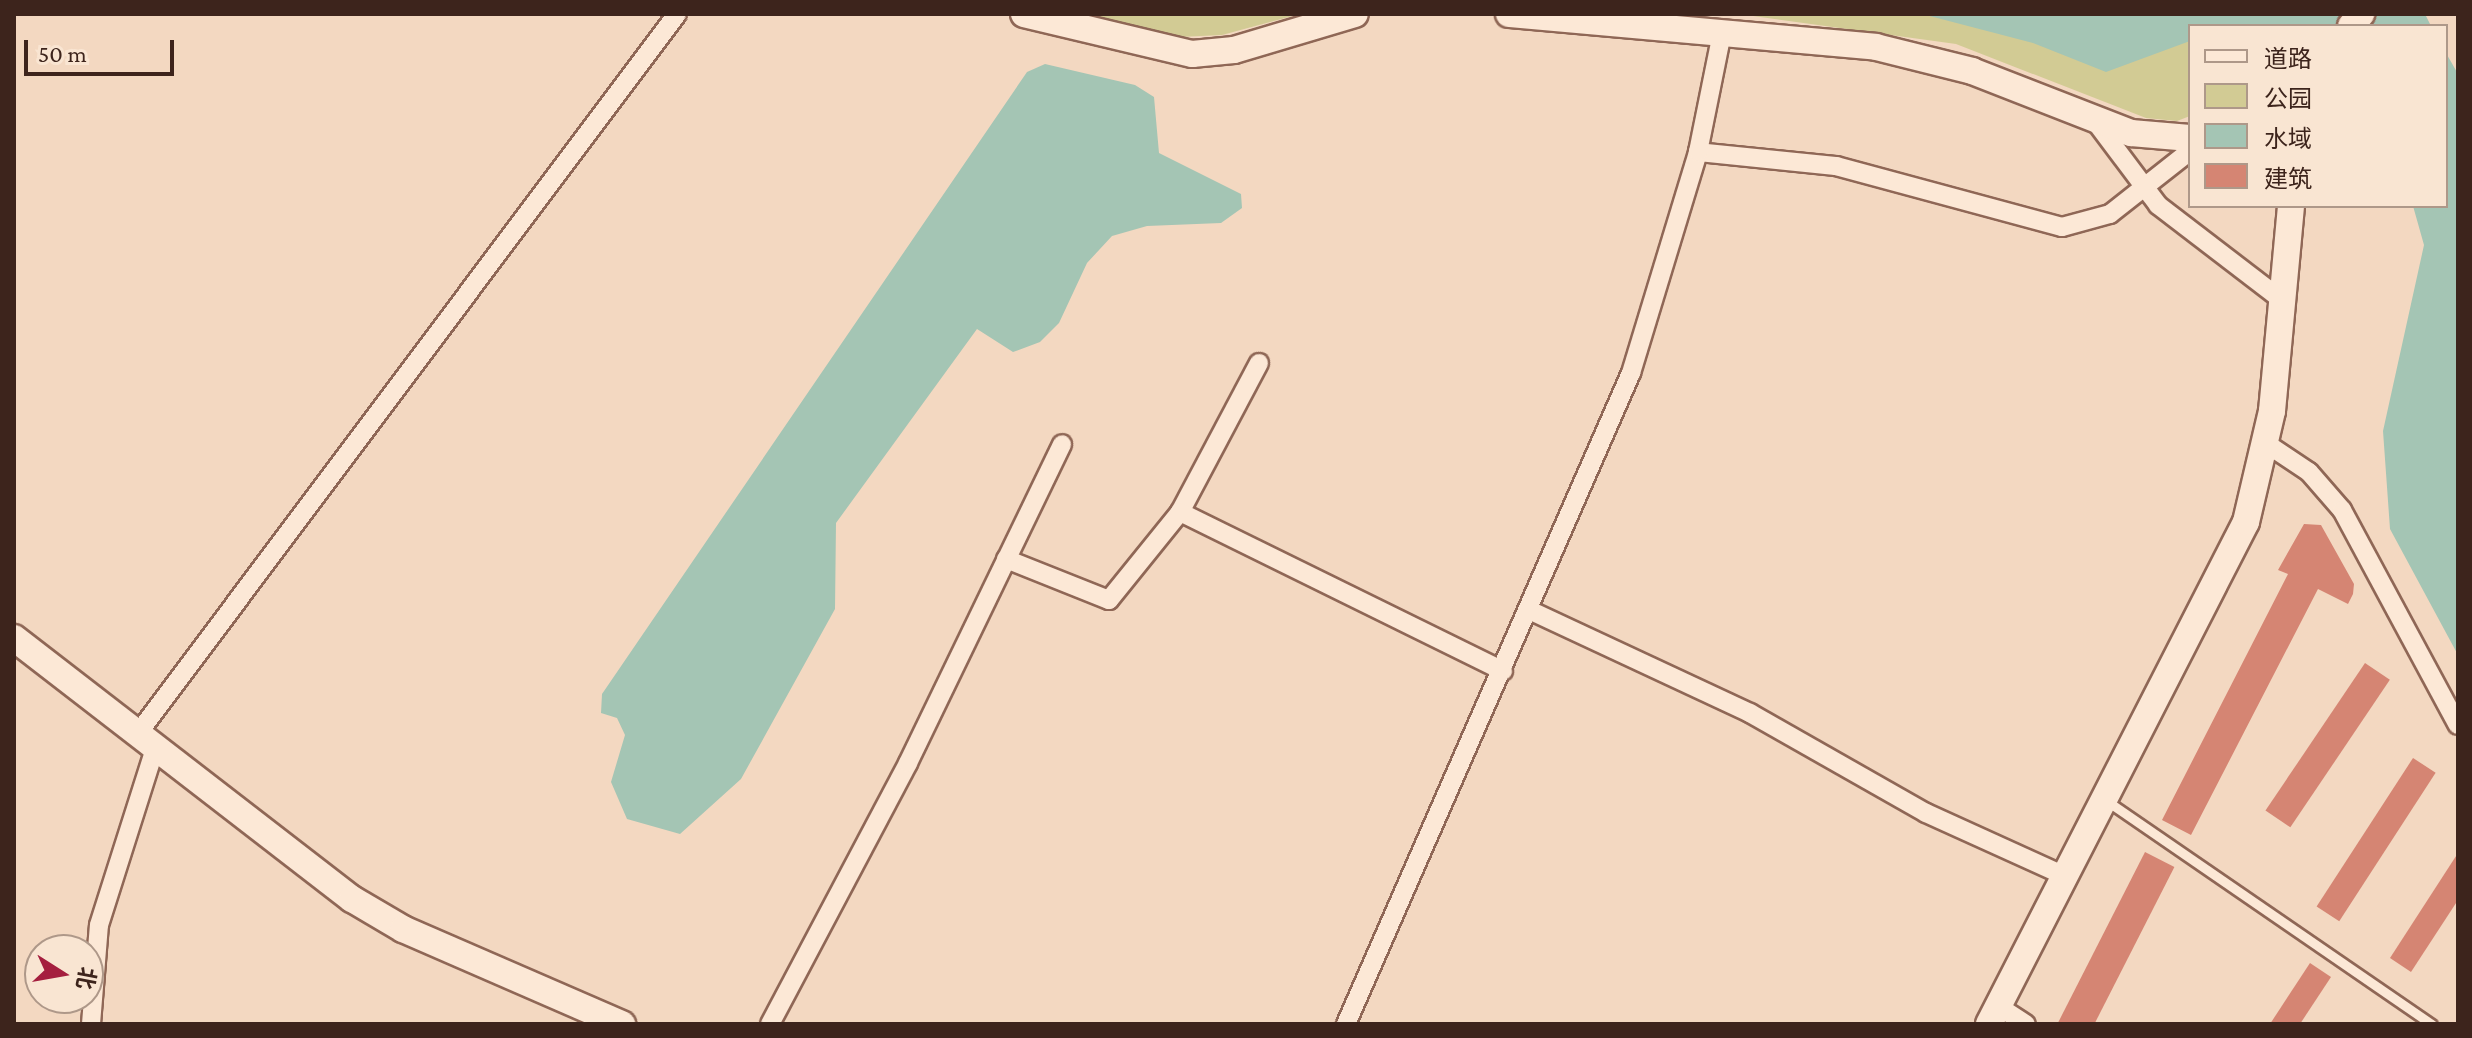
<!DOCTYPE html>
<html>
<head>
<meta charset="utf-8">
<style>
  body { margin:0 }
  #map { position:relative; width:2472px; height:1038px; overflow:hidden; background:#f3d8c1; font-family:"Crimson Pro","Noto Sans SC",serif }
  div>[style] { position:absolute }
  .green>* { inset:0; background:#d2cb94 }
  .water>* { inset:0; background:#a4c5b4 }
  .building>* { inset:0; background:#d58573; transform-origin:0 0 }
  .roads { filter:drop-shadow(2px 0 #8f6756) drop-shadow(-2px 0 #8f6756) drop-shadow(0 2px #8f6756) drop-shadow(0 -2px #8f6756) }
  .lane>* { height:9px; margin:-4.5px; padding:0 4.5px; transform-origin:4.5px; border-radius:4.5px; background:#fce8d6 }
  .street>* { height:18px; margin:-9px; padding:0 9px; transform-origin:9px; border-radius:9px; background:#fce8d6 }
  .secondary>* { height:26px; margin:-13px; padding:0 13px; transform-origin:13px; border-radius:13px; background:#fce8d6 }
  span { translate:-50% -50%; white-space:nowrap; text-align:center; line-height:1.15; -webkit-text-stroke:7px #f9e5d2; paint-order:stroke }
  .frame { position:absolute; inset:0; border:16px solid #3d241c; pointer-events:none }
  .legend { position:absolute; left:2188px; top:24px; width:260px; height:184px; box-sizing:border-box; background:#f9e5d2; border:2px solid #ae9889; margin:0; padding:10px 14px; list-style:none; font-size:24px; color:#3d241c }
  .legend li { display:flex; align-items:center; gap:16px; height:40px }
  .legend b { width:40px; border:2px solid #ae9889 }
  .north { position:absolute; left:24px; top:934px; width:80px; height:80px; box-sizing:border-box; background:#f9e5d2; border:2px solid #ae9889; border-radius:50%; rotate:101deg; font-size:22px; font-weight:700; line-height:32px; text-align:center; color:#3d241c }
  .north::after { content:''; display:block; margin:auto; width:28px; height:36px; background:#a51f3f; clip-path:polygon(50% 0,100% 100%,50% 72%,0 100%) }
  .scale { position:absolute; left:24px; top:40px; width:150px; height:36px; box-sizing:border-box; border:4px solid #3d241c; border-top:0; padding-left:10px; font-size:24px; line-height:28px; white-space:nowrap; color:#3d241c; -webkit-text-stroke:6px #f9e5d2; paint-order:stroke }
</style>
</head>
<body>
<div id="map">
  <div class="green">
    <i style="clip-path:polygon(1071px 14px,1300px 14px,1222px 35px,1158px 38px)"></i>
    <i style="clip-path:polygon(1739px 14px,2321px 14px,2190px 26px,2190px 116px,2177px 121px,2146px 118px,1956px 44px)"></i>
  </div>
  <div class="water">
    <i style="clip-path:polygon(1922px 14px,2425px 14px,2431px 26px,2190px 26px,2190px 41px,2106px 72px,2033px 43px)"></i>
    <i style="clip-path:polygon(2446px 53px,2458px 74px,2458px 655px,2390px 529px,2383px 431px,2424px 245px,2413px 206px,2446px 206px)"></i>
    <i style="clip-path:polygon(1045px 64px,1135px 85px,1154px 97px,1159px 153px,1241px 194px,1242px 208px,1221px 223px,1147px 226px,1112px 236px,1087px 263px,1059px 323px,1040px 342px,1013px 352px,977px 329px,836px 523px,835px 609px,741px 779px,680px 834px,627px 819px,611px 782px,625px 735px,617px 718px,601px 713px,602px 694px,1027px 72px)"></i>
  </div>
  <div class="building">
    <i style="clip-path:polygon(2304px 524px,2321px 525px,2354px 584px,2353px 594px,2348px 604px,2318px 589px,2191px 835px,2162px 820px,2288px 574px,2278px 570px)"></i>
    <i style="left:2365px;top:663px;width:30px;height:178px;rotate:34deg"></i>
    <i style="left:2413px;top:758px;width:27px;height:177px;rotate:33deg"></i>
    <i style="left:2145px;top:852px;width:33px;height:193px;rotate:27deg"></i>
    <i style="clip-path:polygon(2458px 853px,2458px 900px,2411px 972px,2390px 958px)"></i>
    <i style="clip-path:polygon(2310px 963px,2331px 977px,2300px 1024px,2270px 1024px)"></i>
  </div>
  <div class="roads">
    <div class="lane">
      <i style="left:2107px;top:801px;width:394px;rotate:34.5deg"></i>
    </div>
    <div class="street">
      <i style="left:2095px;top:121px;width:105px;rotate:53.1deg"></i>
      <i style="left:2158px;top:205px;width:156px;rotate:37.5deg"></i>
      <i style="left:1698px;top:152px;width:139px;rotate:5.8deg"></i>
      <i style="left:1836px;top:166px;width:234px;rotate:15.1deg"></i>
      <i style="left:2062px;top:227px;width:50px;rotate:-15.2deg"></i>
      <i style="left:2110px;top:214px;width:102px;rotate:-38.2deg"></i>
      <i style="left:1259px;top:363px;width:169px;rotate:117.9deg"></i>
      <i style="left:1180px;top:512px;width:360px;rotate:26.2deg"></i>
      <i style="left:2267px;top:444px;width:50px;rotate:33.7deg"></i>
      <i style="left:2309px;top:472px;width:50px;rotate:49deg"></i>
      <i style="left:2342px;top:510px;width:244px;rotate:61.7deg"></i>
      <i style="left:1006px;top:559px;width:111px;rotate:21.7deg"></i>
      <i style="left:1109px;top:600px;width:113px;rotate:-51.1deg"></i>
      <i style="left:1529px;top:610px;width:244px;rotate:25deg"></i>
      <i style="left:1750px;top:713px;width:202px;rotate:29.6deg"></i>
      <i style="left:1926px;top:813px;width:153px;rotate:24.4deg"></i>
      <i style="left:139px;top:732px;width:897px;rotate:-53.16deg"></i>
      <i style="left:1998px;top:1006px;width:33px;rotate:33deg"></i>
      <i style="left:91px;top:1024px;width:99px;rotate:-85.4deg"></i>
      <i style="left:99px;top:925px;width:189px;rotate:-72.4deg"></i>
      <i style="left:770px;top:1024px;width:295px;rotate:-62.1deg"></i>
      <i style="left:908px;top:763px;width:354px;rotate:-64.2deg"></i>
      <i style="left:1346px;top:1024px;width:711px;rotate:-66.36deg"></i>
      <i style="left:1631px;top:373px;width:231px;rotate:-73.1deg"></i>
      <i style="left:1698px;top:152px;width:121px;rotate:-78.6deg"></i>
    </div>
    <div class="secondary">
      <i style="left:1024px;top:14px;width:173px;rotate:13.4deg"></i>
      <i style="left:1192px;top:54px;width:42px;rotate:-5.4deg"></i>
      <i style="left:1234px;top:50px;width:126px;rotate:-16.6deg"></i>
      <i style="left:1509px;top:14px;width:368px;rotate:5.1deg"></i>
      <i style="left:1876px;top:47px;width:99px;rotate:14deg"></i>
      <i style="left:1972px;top:71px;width:171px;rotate:21.3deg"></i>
      <i style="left:2131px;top:133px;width:59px;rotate:4.8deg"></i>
      <i style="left:2351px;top:26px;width:16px;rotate:-50deg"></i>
      <i style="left:14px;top:638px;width:427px;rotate:37.7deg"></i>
      <i style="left:352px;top:899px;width:59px;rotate:30.5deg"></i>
      <i style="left:403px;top:929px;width:239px;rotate:23.5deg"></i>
      <i style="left:1989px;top:1024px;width:564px;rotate:-62.89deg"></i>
      <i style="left:2246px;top:522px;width:114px;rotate:-76.8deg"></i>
      <i style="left:2272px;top:411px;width:206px;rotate:-84.7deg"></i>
    </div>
  </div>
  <div class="frame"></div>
  <ul class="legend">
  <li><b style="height:10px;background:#fce8d6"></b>道路</li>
  <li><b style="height:22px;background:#d2cb94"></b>公园</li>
  <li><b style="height:22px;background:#a4c5b4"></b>水域</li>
  <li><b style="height:22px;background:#d58573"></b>建筑</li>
  </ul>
  <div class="north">北</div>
  <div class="scale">50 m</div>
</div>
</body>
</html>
